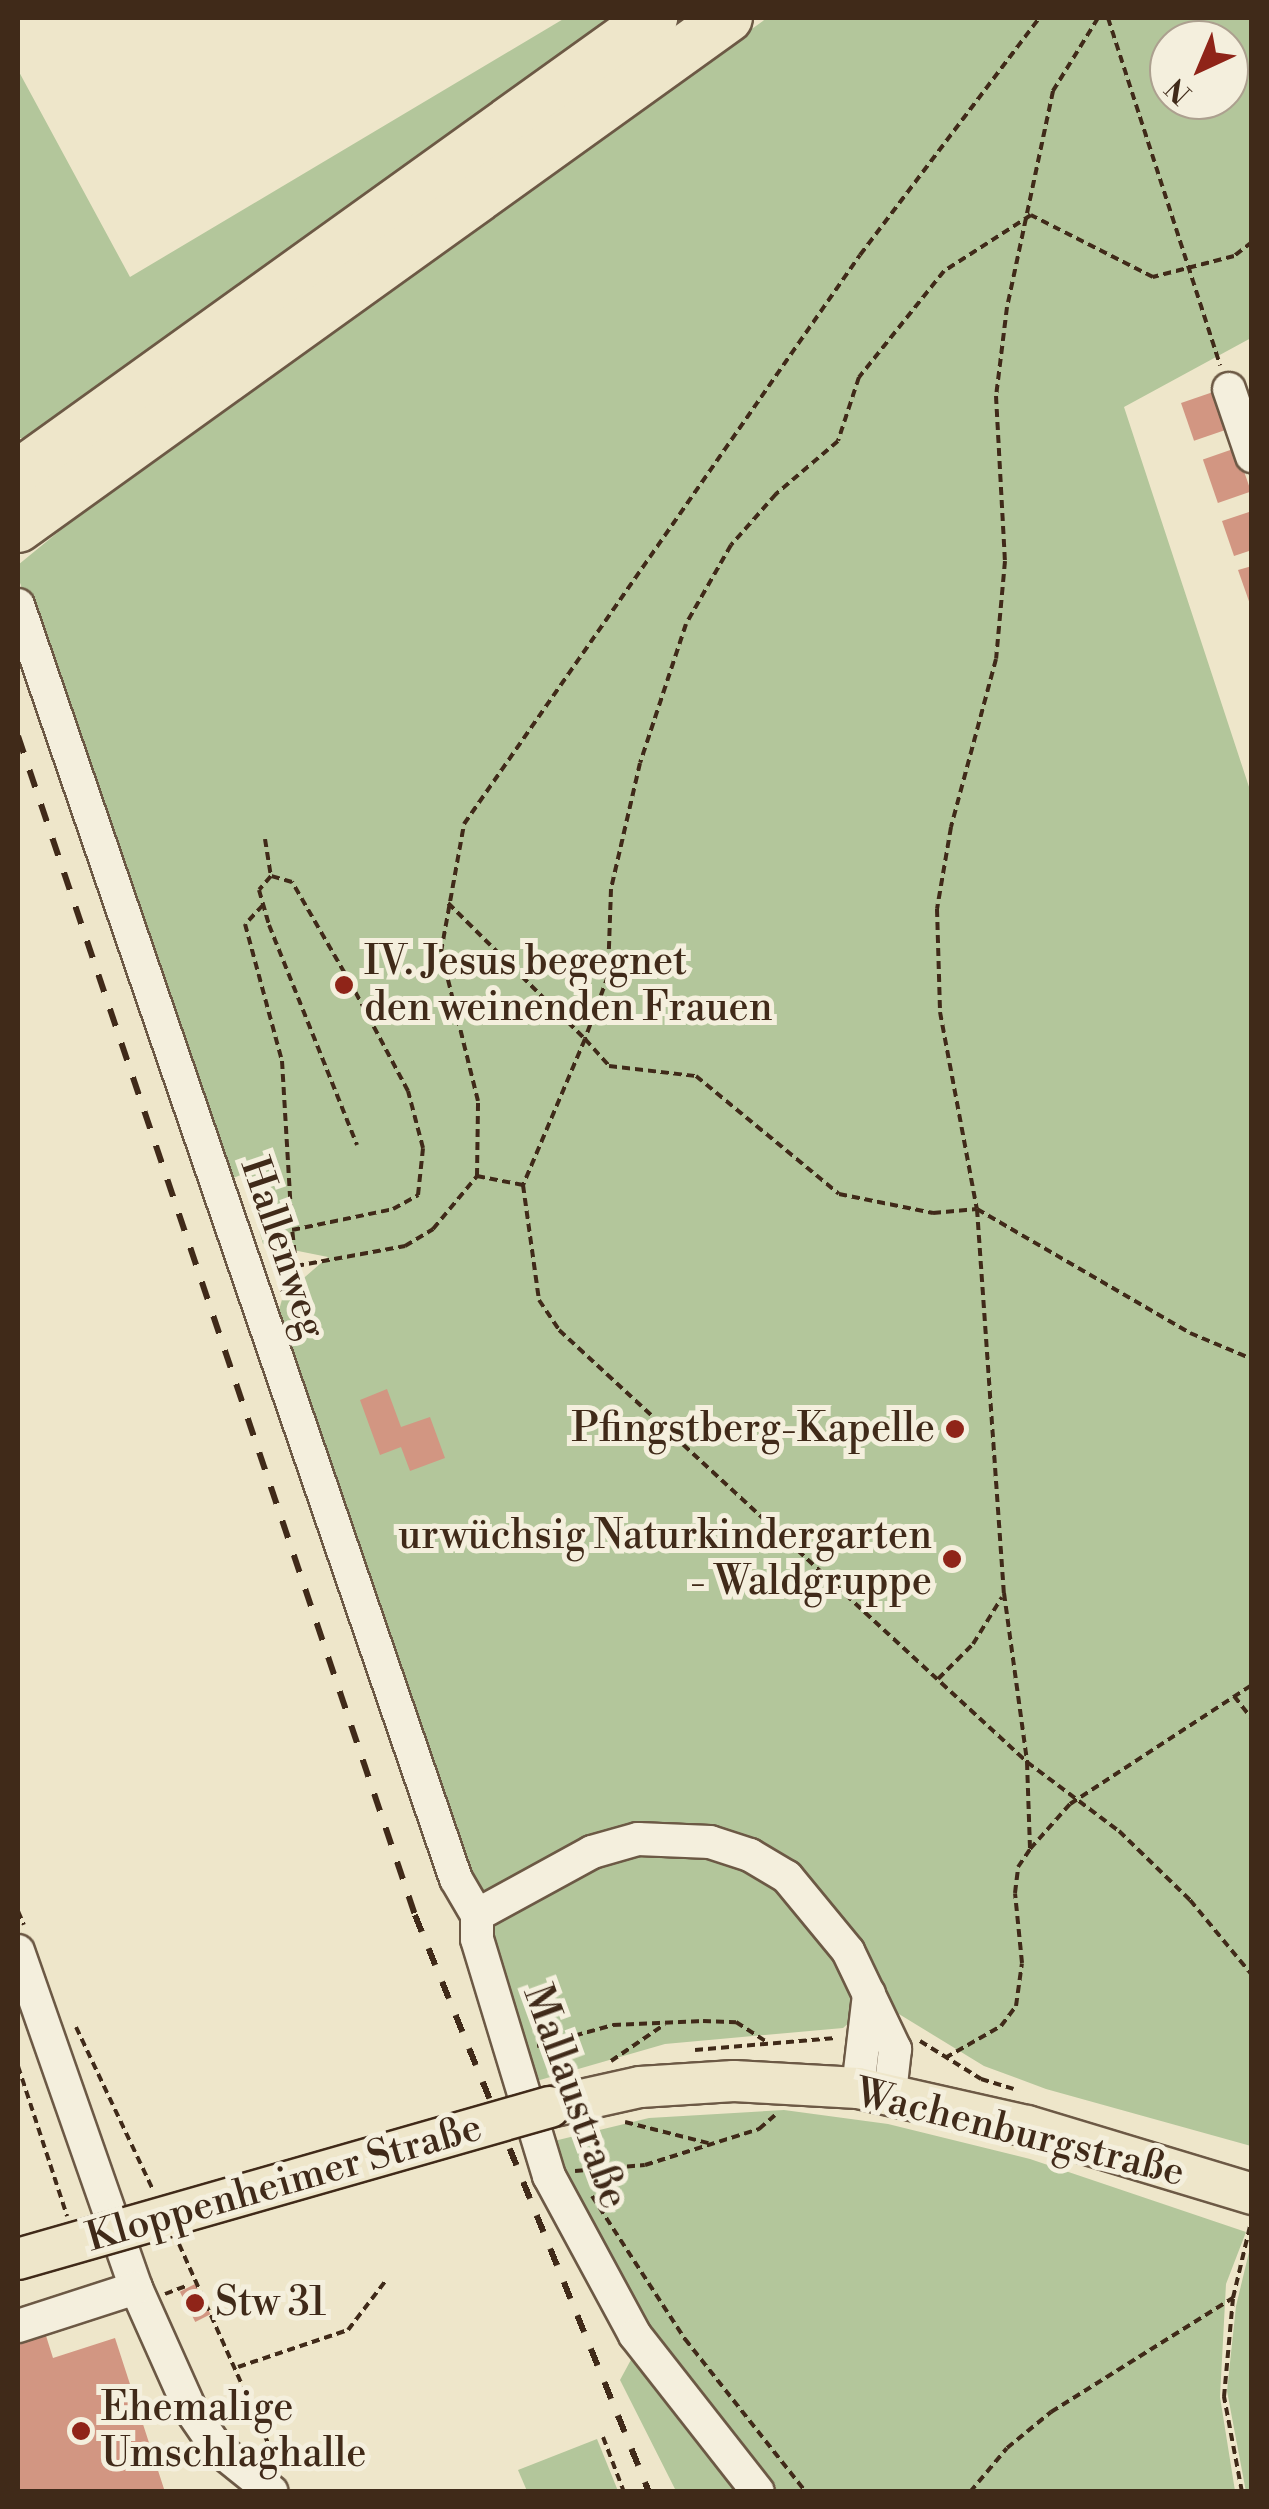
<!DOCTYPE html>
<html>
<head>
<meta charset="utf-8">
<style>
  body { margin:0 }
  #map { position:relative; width:1269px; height:2509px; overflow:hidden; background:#eee6ca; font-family:"Libre Bodoni",serif }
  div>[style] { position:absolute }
  .green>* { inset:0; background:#b3c69b }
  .building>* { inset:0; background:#d29682; transform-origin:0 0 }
  .path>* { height:4px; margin-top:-2px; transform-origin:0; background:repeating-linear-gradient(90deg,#402a19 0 8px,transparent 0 13px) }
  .roads { filter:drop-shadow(2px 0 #6c5945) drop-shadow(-2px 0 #6c5945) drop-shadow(0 2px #6c5945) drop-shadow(0 -2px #6c5945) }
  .minor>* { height:32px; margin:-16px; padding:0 16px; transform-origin:16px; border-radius:16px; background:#f4efdd }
  .major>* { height:40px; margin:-20px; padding:0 20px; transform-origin:20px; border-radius:20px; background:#eee6ca }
  .highway>* { height:48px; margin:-24px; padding:0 24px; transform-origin:24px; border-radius:24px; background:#eee6ca }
  .rail>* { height:6px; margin-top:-3px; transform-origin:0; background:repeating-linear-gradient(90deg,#402a19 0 18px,transparent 0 36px) }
  .bridges { filter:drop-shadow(2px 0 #402a19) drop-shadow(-2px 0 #402a19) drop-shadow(0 2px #402a19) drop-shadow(0 -2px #402a19) }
  .major-bridge>* { height:40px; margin:-20px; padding:0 20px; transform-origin:20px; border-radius:20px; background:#eee6ca }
  .dots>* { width:28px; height:28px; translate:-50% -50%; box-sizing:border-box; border:5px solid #f4efdd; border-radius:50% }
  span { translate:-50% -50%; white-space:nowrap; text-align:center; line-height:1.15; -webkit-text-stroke:10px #f4efdd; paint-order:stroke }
  .poi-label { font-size:40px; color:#402a19 }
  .left { translate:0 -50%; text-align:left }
  .right { translate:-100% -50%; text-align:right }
  .street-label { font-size:40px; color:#402a19 }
  .frame { position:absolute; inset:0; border:20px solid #402a19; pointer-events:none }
  .north { position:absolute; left:1149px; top:20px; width:100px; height:100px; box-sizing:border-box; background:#f4efdd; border:2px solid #aca08f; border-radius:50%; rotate:224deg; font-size:28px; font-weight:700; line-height:40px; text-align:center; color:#402a19 }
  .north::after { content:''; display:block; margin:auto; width:35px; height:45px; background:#8f2418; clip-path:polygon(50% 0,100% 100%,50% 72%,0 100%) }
</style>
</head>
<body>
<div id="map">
  <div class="green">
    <i style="clip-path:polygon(565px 18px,611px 18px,27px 438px,18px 438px,18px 70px,130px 277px)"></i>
    <i style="clip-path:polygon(evenodd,767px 18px,1251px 18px,1251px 338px,1124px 407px,1251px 793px,1251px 2146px,1046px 2089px,984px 2066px,876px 2000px,843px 2028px,665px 2044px,533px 2082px,277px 1317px,283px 1296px,328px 1257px,263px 1244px,243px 1174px,226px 1181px,18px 577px,18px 565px,119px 482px,767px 18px,1169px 40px,1229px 40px,1229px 100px,1169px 100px,1169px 40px)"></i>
    <i style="clip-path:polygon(784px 2110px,888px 2124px,1030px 2159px,1246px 2232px,1226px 2284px,1220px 2397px,1235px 2491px,773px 2491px,643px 2319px,592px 2231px,554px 2141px,649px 2118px)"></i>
    <i style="clip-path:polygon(1251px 2244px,1252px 2491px,1246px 2492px,1227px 2391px,1236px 2306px)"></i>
    <i style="clip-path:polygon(633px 2356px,682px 2425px,737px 2491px,676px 2491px,620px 2380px)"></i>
    <i style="clip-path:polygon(597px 2439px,618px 2491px,527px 2491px,518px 2470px)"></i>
  </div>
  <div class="building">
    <i style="left:1216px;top:391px;width:40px;height:37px;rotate:71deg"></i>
    <i style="left:1236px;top:448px;width:46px;height:35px;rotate:71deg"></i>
    <i style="clip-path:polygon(1252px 511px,1252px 550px,1234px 556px,1222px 521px)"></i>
    <i style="clip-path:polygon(1252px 566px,1252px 607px,1251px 607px,1238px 570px)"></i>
    <i style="clip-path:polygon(387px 1389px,401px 1427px,430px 1417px,445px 1458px,410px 1471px,401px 1447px,380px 1455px,360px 1400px)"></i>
    <i style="left:195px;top:2284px;width:34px;height:17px;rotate:63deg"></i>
    <i style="clip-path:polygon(42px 2323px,53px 2358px,115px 2338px,165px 2492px,18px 2492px,18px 2331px)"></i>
  </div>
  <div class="path">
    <i style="left:1098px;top:18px;width:86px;rotate:121.7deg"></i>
    <i style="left:1053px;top:91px;width:221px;rotate:102deg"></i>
    <i style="left:1007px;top:307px;width:90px;rotate:97deg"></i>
    <i style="left:996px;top:396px;width:165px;rotate:86.9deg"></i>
    <i style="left:1005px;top:561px;width:98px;rotate:95.2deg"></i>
    <i style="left:996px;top:659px;width:174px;rotate:105deg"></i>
    <i style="left:951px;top:827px;width:83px;rotate:99.7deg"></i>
    <i style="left:937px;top:909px;width:103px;rotate:88.3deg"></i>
    <i style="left:940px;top:1012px;width:200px;rotate:79.4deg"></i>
    <i style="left:977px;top:1209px;width:385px;rotate:86deg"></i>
    <i style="left:1004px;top:1593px;width:171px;rotate:82.2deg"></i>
    <i style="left:1027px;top:1762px;width:115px;rotate:36.9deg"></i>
    <i style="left:1119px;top:1831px;width:99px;rotate:44.2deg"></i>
    <i style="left:1190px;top:1900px;width:97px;rotate:50.4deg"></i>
    <i style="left:1108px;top:18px;width:365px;rotate:72.1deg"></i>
    <i style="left:1252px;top:242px;width:23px;rotate:142deg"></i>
    <i style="left:1234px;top:256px;width:84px;rotate:165.5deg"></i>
    <i style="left:1153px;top:277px;width:137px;rotate:-153.1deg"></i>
    <i style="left:1031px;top:215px;width:103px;rotate:147.2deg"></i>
    <i style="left:944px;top:271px;width:136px;rotate:128.7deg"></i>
    <i style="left:859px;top:377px;width:67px;rotate:108.2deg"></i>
    <i style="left:838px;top:441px;width:82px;rotate:139.5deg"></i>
    <i style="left:776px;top:494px;width:68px;rotate:131.4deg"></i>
    <i style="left:731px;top:545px;width:91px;rotate:119.7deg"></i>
    <i style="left:686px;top:624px;width:146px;rotate:108.3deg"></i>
    <i style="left:640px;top:763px;width:129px;rotate:103deg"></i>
    <i style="left:611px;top:889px;width:87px;rotate:92deg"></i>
    <i style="left:608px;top:976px;width:67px;rotate:110.1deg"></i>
    <i style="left:585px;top:1039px;width:36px;rotate:48deg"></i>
    <i style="left:609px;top:1066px;width:88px;rotate:6.6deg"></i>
    <i style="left:696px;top:1076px;width:185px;rotate:39.5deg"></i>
    <i style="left:839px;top:1194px;width:96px;rotate:11.4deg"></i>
    <i style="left:933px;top:1213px;width:44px;rotate:-5.2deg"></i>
    <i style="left:977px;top:1209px;width:246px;rotate:30.2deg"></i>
    <i style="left:1190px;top:1333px;width:67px;rotate:22.8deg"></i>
    <i style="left:265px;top:839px;width:37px;rotate:81deg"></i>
    <i style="left:448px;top:903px;width:193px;rotate:44.8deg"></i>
    <i style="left:585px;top:1039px;width:159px;rotate:113deg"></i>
    <i style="left:523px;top:1185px;width:47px;rotate:-168.9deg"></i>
    <i style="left:263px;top:905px;width:26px;rotate:133deg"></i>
    <i style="left:245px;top:924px;width:142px;rotate:74.9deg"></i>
    <i style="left:282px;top:1061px;width:169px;rotate:86.6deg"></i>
    <i style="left:523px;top:1185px;width:116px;rotate:82.1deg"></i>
    <i style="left:539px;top:1300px;width:36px;rotate:56deg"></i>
    <i style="left:559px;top:1330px;width:637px;rotate:42.71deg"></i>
    <i style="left:1027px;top:1762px;width:87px;rotate:88deg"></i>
    <i style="left:270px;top:1259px;width:27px;rotate:15deg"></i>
    <i style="left:296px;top:1266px;width:111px;rotate:-10.4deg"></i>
    <i style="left:405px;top:1246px;width:33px;rotate:-31deg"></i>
    <i style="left:433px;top:1229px;width:69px;rotate:-50.3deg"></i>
    <i style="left:477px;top:1176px;width:75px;rotate:-89.2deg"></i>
    <i style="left:478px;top:1101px;width:154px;rotate:-103.9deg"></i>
    <i style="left:441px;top:952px;width:130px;rotate:-79.8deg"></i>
    <i style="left:464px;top:824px;width:693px;rotate:-55.16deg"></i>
    <i style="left:860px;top:255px;width:297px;rotate:-52.9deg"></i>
    <i style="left:282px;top:1293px;width:30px;rotate:-63deg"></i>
    <i style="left:296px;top:1266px;width:36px;rotate:-96deg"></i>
    <i style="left:292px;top:1230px;width:103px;rotate:-11.7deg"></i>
    <i style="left:393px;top:1209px;width:29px;rotate:-29deg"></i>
    <i style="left:418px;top:1195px;width:47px;rotate:-83.9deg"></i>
    <i style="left:423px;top:1148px;width:59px;rotate:-104.7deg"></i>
    <i style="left:408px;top:1091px;width:121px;rotate:-118deg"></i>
    <i style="left:351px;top:984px;width:118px;rotate:-120deg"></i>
    <i style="left:292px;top:882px;width:22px;rotate:-164deg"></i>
    <i style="left:271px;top:876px;width:18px;rotate:131deg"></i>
    <i style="left:259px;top:890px;width:36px;rotate:74deg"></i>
    <i style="left:269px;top:925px;width:237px;rotate:68.2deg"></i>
    <i style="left:938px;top:1679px;width:49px;rotate:-45deg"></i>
    <i style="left:973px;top:1644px;width:55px;rotate:-58.3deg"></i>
    <i style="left:1234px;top:1696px;width:29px;rotate:52deg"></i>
    <i style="left:18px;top:1911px;width:15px;rotate:67deg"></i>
    <i style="left:76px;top:2027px;width:180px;rotate:64.7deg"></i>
    <i style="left:920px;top:2041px;width:72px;rotate:31.9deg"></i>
    <i style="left:981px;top:2079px;width:34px;rotate:17deg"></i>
    <i style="left:537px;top:2046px;width:79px;rotate:-15.4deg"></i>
    <i style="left:613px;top:2025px;width:90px;rotate:-2.5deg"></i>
    <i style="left:703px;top:2021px;width:33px;rotate:2deg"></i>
    <i style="left:736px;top:2022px;width:38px;rotate:33deg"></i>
    <i style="left:695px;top:2050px;width:141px;rotate:-4.9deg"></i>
    <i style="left:945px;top:2058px;width:64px;rotate:-29.7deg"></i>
    <i style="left:1001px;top:2026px;width:25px;rotate:-53deg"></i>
    <i style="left:1016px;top:2006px;width:43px;rotate:-82.1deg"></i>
    <i style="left:1022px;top:1963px;width:70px;rotate:-95.7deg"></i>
    <i style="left:1015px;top:1893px;width:26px;rotate:-83deg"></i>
    <i style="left:1018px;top:1867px;width:22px;rotate:-56deg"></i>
    <i style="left:1030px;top:1849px;width:60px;rotate:-48.4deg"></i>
    <i style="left:1070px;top:1804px;width:217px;rotate:-33.2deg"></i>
    <i style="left:611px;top:2061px;width:65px;rotate:-34.4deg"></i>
    <i style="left:18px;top:2066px;width:158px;rotate:71.9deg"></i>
    <i style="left:625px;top:2122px;width:86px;rotate:14.2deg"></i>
    <i style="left:575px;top:2171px;width:70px;rotate:-4.9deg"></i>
    <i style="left:645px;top:2165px;width:120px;rotate:-17.5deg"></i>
    <i style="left:759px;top:2129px;width:21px;rotate:-41deg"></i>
    <i style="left:592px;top:2196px;width:171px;rotate:57deg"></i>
    <i style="left:685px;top:2339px;width:195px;rotate:51.7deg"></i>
    <i style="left:179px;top:2244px;width:235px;rotate:65.9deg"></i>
    <i style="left:165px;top:2294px;width:25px;rotate:-21deg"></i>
    <i style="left:238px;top:2367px;width:116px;rotate:-18.6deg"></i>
    <i style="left:348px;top:2330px;width:64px;rotate:-52.6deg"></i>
    <i style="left:603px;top:2437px;width:59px;rotate:69.1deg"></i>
    <i style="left:970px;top:2492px;width:57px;rotate:-49.9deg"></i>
    <i style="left:1007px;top:2448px;width:57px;rotate:-39.3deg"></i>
    <i style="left:1051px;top:2412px;width:215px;rotate:-32.1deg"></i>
    <i style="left:1242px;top:2492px;width:97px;rotate:-100.7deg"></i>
    <i style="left:1224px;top:2397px;width:99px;rotate:-84.8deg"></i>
    <i style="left:1233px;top:2298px;width:74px;rotate:-76.7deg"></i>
  </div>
  <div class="roads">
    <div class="minor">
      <i style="left:1229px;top:389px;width:71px;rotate:71.1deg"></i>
      <i style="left:18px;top:605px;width:1347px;rotate:71.03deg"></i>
      <i style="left:456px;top:1879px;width:42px;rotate:59.7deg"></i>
      <i style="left:477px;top:1915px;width:24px;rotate:90deg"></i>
      <i style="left:477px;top:1939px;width:248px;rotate:73.1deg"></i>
      <i style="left:549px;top:2176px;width:181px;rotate:61.6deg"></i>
      <i style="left:635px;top:2335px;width:199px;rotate:51.9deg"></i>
      <i style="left:477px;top:1915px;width:131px;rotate:-28.7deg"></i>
      <i style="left:592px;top:1852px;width:48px;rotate:-15.8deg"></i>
      <i style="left:638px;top:1839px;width:72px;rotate:2.4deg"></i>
      <i style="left:710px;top:1842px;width:42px;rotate:18deg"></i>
      <i style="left:750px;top:1855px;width:43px;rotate:30.7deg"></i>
      <i style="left:787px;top:1877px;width:96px;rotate:50.5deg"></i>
      <i style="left:848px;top:1951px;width:109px;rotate:64.4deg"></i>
      <i style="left:895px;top:2049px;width:44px;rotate:96.5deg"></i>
      <i style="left:18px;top:1951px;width:357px;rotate:70.7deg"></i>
      <i style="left:136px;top:2288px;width:133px;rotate:65.9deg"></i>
      <i style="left:190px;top:2409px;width:47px;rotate:55.3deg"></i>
      <i style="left:217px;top:2448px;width:70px;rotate:38.7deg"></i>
      <i style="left:858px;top:2088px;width:95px;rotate:-83.3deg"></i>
      <i style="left:18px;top:2326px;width:124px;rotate:-17.9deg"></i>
    </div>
    <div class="major">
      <i style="left:550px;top:2107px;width:92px;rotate:-12.5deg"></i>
      <i style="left:640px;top:2087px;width:94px;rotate:-3.7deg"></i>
      <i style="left:734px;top:2081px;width:124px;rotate:3.2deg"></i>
      <i style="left:858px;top:2088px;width:173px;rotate:12.7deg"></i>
      <i style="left:1027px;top:2126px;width:235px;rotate:16.8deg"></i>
    </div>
    <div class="highway">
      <i style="left:18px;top:474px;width:782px;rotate:-35.68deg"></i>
      <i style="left:18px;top:528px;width:874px;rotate:-35.69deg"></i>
    </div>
  </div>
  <div class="rail">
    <i style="left:18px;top:736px;width:1244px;rotate:71.39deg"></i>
    <i style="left:415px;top:1915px;width:623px;rotate:67.93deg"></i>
  </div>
  <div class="bridges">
    <div class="major-bridge">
      <i style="left:18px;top:2259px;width:553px;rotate:-15.95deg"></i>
    </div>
  </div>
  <div class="dots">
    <i style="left:344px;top:985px;background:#8f2418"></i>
    <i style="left:955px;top:1429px;background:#8f2418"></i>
    <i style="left:952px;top:1559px;background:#8f2418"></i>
    <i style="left:195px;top:2303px;background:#8f2418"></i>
    <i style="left:81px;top:2431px;background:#8f2418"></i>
  </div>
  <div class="poi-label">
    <span class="left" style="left:364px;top:985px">IV. Jesus begegnet<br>den weinenden Frauen</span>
    <span class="right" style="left:935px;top:1429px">Pfingstberg-Kapelle</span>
    <span class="right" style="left:932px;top:1559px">urwüchsig Naturkindergarten<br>- Waldgruppe</span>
    <span class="left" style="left:215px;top:2303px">Stw 31</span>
    <span class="left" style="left:101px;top:2431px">Ehemalige<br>Umschlaghalle</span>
  </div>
  <div class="street-label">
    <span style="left:283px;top:1248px;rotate:71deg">Hallenweg</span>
    <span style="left:575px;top:2097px;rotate:70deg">Mallaustraße</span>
    <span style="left:1020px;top:2133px;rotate:14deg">Wachenburgstraße</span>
    <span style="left:284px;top:2183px;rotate:-16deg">Kloppenheimer Straße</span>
  </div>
  <div class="frame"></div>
  <div class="north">N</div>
</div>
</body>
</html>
